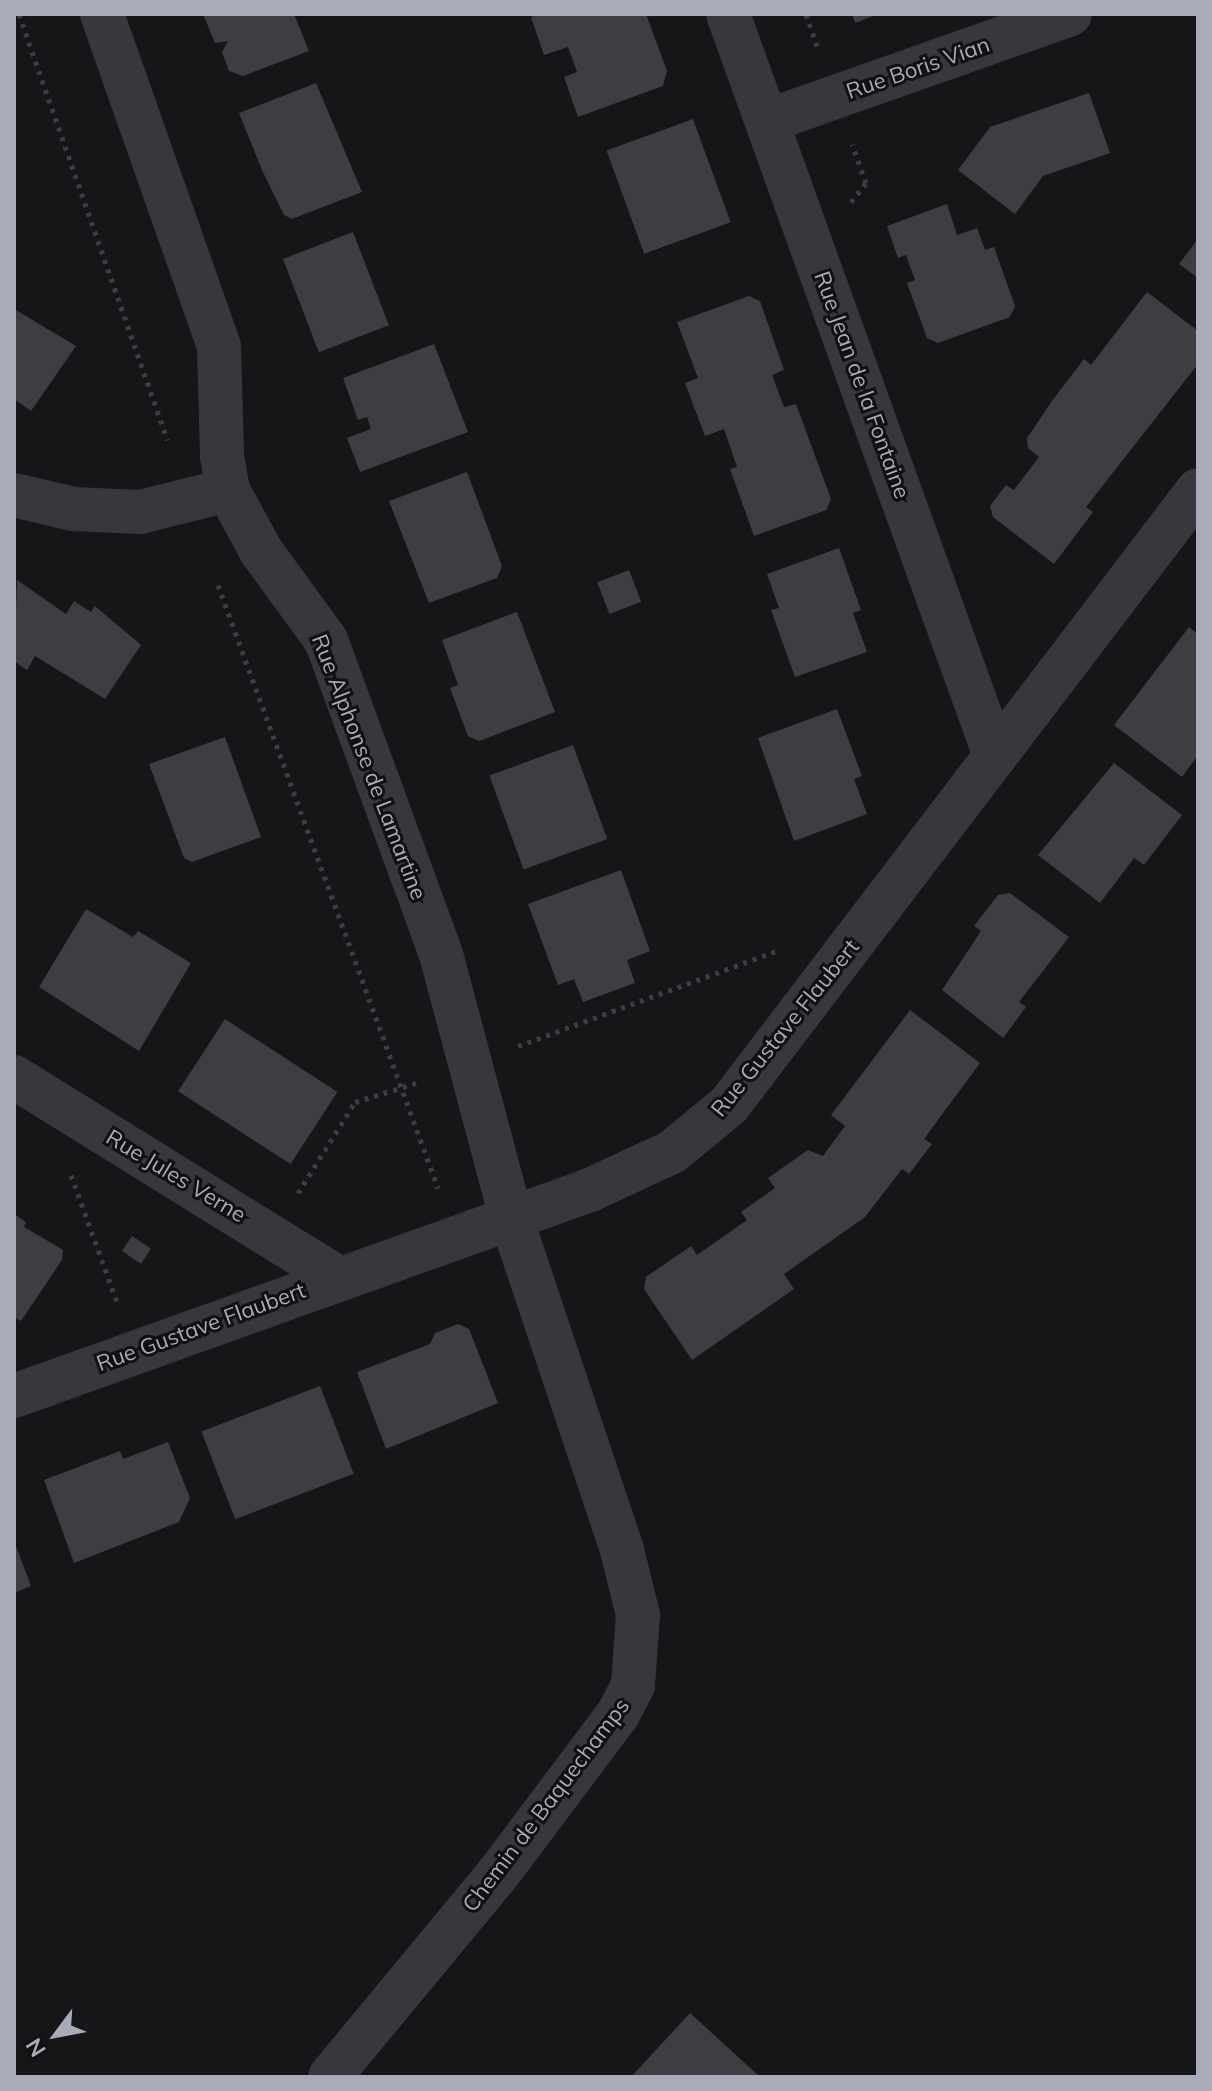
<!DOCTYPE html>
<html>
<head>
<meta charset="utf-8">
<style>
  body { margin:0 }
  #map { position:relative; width:1212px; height:2091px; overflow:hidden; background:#161618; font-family:Mulish,sans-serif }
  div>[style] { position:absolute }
  .building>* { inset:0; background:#3e3e42; transform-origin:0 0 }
  .path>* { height:5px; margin-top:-2.5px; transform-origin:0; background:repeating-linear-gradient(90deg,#3d3e44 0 4px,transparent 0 10px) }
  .street>* { height:44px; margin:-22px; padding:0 22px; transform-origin:22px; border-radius:22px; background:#37373d }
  span { translate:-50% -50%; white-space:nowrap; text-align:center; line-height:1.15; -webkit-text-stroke:6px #111113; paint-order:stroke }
  .street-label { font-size:22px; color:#a8abb8 }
  .frame { position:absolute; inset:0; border:16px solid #a8abb8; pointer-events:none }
  .north { position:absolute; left:16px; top:1995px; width:80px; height:80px; -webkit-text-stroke:6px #111113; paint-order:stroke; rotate:238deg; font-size:22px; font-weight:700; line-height:32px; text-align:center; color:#a8abb8 }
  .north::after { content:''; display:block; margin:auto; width:28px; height:36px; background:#a8abb8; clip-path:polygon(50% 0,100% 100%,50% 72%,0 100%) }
</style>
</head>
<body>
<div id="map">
  <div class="building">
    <i style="clip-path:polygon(203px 14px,294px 14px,309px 51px,243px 76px,229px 71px,222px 52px,228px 41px,215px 43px)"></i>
    <i style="clip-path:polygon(539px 14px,646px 14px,667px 71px,663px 86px,578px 117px,564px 77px,577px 72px,568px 47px,544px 55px,531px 17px)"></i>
    <i style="clip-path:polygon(852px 14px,879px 14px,855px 23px)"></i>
    <i style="clip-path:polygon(316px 83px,362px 192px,292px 219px,284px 215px,262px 170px,239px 113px)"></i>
    <i style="clip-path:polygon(1089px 93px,1110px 153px,1043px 176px,1015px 214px,958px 170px,990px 127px)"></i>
    <i style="left:693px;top:119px;width:110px;height:92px;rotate:70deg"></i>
    <i style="clip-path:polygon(947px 204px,957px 235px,977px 228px,985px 250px,994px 247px,1015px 306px,1010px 317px,938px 343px,927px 338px,907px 283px,915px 280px,906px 255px,898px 258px,887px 226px)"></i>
    <i style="left:353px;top:232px;width:100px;height:75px;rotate:69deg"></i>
    <i style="clip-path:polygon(1198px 239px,1198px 278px,1179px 264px)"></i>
    <i style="clip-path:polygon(1147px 292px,1198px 331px,1198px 364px,1086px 507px,1093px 512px,1054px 564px,993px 517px,990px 506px,1006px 485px,1014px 490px,1039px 457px,1028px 448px,1027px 438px,1052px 401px,1084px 359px,1091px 365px)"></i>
    <i style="clip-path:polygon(749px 296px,760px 301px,784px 370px,772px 375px,784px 407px,796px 404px,831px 499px,826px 510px,754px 536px,730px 469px,737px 467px,724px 429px,705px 436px,685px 383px,698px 378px,677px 322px)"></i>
    <i style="clip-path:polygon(14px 309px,76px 346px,31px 411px,14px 399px)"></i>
    <i style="clip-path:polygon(434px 344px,468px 432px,360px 472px,347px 438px,371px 429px,367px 417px,358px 420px,343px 378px)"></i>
    <i style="clip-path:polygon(467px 472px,502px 566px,497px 578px,429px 603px,389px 501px)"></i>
    <i style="clip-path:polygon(839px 548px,861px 610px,853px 613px,867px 652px,795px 677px,771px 610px,779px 608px,767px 574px)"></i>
    <i style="left:629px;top:570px;width:34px;height:34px;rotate:69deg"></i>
    <i style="clip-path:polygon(17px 580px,66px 614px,74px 601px,91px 612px,95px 606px,141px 645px,105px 699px,35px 656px,27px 670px,14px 661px)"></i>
    <i style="clip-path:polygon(517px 612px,555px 712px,479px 741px,468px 736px,450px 688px,458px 685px,442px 640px)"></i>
    <i style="clip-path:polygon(1189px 627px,1198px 634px,1198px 755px,1182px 777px,1114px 725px)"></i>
    <i style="clip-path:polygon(837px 709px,862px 776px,854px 779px,867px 814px,794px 841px,758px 738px)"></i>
    <i style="clip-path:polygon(225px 737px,261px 837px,192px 862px,184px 858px,149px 764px)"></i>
    <i style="left:573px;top:745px;width:100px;height:89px;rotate:70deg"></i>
    <i style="clip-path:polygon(1114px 763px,1182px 815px,1144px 865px,1134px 858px,1100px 903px,1038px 855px)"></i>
    <i style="clip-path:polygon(621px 870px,650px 951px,627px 960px,635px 983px,583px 1002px,574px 979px,558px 985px,528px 904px)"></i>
    <i style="clip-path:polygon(1010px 893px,1069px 937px,1019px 1002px,1026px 1007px,1003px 1038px,942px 990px,981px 931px,974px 926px,998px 895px)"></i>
    <i style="clip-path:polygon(86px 909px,133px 937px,138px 931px,191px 963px,139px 1051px,39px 987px)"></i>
    <i style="clip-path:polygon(910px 1010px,980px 1063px,924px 1139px,932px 1144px,909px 1174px,902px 1169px,865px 1217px,784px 1274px,794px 1289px,692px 1360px,644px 1289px,646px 1277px,691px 1246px,697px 1255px,747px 1220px,741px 1212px,775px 1188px,768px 1178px,808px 1150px,823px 1156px,845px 1126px,831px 1115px)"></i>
    <i style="left:225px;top:1019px;width:134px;height:86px;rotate:33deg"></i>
    <i style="clip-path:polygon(14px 1214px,26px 1222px,24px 1227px,63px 1250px,62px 1260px,21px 1321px,14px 1317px)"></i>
    <i style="left:132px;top:1236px;width:23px;height:18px;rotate:34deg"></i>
    <i style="clip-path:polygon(458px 1324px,469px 1329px,498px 1403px,386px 1449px,357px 1372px,430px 1344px,435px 1333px)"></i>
    <i style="left:320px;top:1386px;width:94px;height:127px;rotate:69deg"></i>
    <i style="clip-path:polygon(168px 1442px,190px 1498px,179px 1522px,74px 1563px,44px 1480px,120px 1451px,123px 1459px)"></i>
    <i style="clip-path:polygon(14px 1541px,31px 1586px,14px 1593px)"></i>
    <i style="clip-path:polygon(690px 2013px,760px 2077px,631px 2077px)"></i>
  </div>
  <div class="path">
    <i style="left:19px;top:14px;width:451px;rotate:70.8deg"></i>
    <i style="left:806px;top:14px;width:36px;rotate:71deg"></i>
    <i style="left:851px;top:202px;width:24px;rotate:-52deg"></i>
    <i style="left:866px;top:183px;width:41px;rotate:-109.7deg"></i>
    <i style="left:218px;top:585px;width:642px;rotate:69.96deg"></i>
    <i style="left:518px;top:1046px;width:278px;rotate:-20.2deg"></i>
    <i style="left:71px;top:1175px;width:138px;rotate:70.1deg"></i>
    <i style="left:298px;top:1193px;width:107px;rotate:-57.9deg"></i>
    <i style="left:355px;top:1102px;width:70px;rotate:-17.4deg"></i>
  </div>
  <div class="street">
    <i style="left:102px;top:14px;width:353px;rotate:70.6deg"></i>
    <i style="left:219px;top:347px;width:109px;rotate:88.4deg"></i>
    <i style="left:222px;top:456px;width:35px;rotate:80deg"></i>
    <i style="left:228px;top:490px;width:69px;rotate:61.6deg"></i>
    <i style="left:261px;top:551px;width:110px;rotate:53.9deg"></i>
    <i style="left:326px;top:640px;width:334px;rotate:69.9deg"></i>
    <i style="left:441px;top:954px;width:273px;rotate:75.1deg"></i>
    <i style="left:511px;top:1218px;width:350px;rotate:71.5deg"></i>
    <i style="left:622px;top:1550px;width:67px;rotate:76.2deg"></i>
    <i style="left:638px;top:1615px;width:70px;rotate:94.1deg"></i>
    <i style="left:633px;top:1685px;width:33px;rotate:117deg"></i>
    <i style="left:618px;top:1714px;width:195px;rotate:126.9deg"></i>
    <i style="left:501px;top:1870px;width:268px;rotate:129.6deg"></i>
    <i style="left:728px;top:14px;width:789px;rotate:70.21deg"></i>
    <i style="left:767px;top:121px;width:321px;rotate:-19.4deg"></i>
    <i style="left:14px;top:495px;width:61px;rotate:13.3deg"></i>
    <i style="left:73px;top:509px;width:67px;rotate:2.6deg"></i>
    <i style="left:140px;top:512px;width:91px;rotate:-14deg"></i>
    <i style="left:14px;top:1077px;width:380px;rotate:31.8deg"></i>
    <i style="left:14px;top:1396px;width:612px;rotate:-19.68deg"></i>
    <i style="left:590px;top:1190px;width:90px;rotate:-24.9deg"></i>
    <i style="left:672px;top:1152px;width:74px;rotate:-39.5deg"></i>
    <i style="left:729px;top:1105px;width:773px;rotate:-52.67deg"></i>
  </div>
  <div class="street-label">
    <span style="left:918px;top:68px;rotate:-19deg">Rue Boris Vian</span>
    <span style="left:862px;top:385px;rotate:70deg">Rue Jean de la Fontaine</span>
    <span style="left:369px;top:767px;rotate:69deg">Rue Alphonse de Lamartine</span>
    <span style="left:785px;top:1028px;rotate:-51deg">Rue Gustave Flaubert</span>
    <span style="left:176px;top:1176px;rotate:31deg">Rue Jules Verne</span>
    <span style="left:201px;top:1327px;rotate:-20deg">Rue Gustave Flaubert</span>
    <span style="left:546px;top:1805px;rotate:-53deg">Chemin de Baquechamps</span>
  </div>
  <div class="frame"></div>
  <div class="north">N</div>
</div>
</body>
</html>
